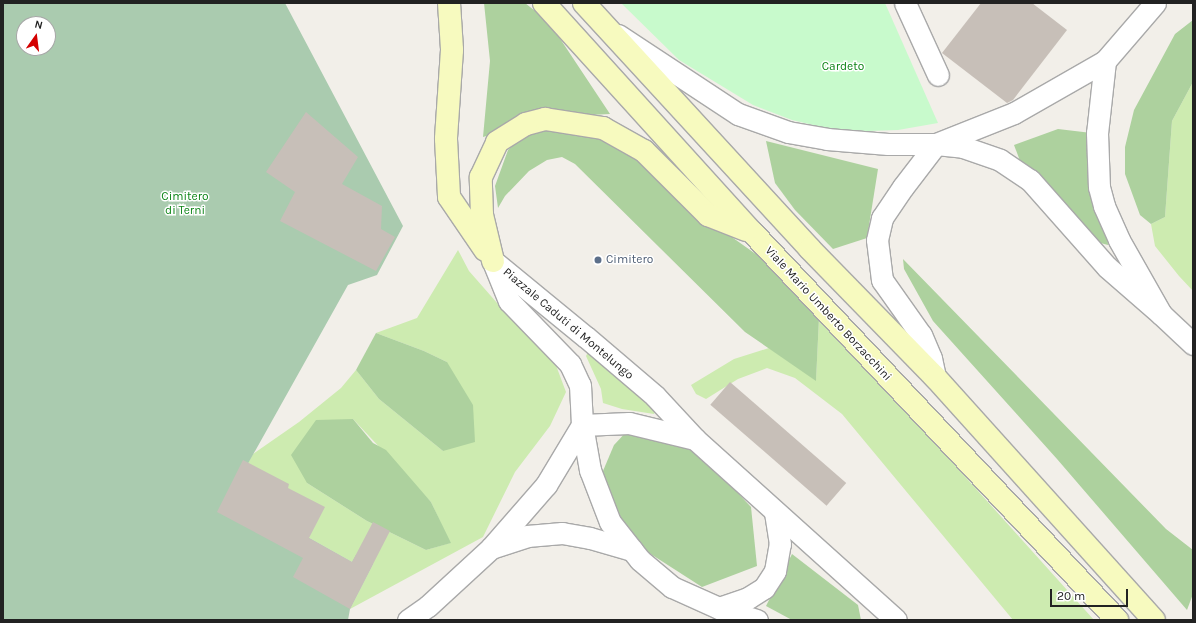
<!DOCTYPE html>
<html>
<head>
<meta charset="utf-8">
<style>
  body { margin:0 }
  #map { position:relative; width:1196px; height:623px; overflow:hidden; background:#f2efe9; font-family:Karla,sans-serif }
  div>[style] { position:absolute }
  .grass>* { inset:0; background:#cdebb0 }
  .forest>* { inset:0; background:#add19e }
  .cemetery>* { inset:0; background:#aacbaf }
  .park>* { inset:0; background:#c8facc }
  .building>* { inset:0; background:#c7bfb8; transform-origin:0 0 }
  .roads { filter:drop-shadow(1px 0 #a9a9a9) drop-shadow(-1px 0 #a9a9a9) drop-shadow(0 1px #a9a9a9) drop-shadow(0 -1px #a9a9a9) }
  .street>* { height:21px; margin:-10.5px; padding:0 10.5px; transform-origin:10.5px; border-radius:10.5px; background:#fff }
  .secondary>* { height:22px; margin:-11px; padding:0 11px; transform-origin:11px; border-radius:11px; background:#f7fabf }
  .dots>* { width:11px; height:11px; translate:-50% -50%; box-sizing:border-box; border:2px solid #fff; border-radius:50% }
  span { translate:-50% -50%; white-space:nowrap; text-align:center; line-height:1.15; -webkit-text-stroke:3px #fff; paint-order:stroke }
  .park-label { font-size:12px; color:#0c8416 }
  .service-label { font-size:12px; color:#4e5e75 }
  .left { translate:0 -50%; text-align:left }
  .street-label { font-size:12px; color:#222 }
  .frame { position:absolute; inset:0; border:4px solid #222; pointer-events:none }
  .north { position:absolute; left:16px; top:16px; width:40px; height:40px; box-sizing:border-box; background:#fff; border:1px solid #a7a7a7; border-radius:50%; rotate:14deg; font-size:11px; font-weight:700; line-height:16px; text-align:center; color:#222 }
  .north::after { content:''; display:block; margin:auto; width:14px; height:18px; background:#d40000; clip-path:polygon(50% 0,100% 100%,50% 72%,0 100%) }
  .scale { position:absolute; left:1050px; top:589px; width:78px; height:18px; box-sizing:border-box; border:2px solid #222; border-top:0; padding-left:5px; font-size:12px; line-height:14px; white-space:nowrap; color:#222; -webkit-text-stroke:3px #fff; paint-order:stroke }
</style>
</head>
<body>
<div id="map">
  <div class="grass">
    <i style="clip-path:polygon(1193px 82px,1193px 291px,1179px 276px,1155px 246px,1151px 224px,1165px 217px,1172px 121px)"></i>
    <i style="clip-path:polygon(evenodd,458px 250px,469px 271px,498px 304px,554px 360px,566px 392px,550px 426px,515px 472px,483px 537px,350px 609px,373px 564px,352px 562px,231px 494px,253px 454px,299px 422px,341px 388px,356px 370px,379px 399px,443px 451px,447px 362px,424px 351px,376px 333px,417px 318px,458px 250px,353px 419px,431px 502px,450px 543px,426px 550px,367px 521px,307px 483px,353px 419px)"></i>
    <i style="clip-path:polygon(819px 318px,916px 422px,1094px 620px,1013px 620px,842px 414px,795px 378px,767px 368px,738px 379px,706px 399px,696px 394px,691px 385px,734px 359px,769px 348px,816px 380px)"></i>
    <i style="clip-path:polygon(589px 350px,658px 406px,654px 414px,622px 409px,603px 403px,601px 389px,586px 356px)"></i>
  </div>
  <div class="forest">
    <i style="clip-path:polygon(484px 3px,525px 3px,549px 22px,610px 114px,550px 117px,483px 137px,490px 61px)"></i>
    <i style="clip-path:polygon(1193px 20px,1193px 82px,1172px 121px,1165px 217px,1151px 224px,1140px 215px,1125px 174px,1125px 147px,1134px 110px,1175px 34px)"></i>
    <i style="clip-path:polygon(560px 128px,608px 139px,641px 160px,685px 204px,760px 257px,819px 318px,816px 381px,745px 332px,575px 164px,562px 157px,547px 160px,529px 171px,505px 196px,498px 208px,495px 186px,508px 150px,529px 131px)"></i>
    <i style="clip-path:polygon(1058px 129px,1100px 134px,1108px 245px,1078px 237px,1025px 174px,1014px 145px)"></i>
    <i style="clip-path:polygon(766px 141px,878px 169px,867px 238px,833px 249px,795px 210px,775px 183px)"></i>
    <i style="clip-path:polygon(903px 259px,1166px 529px,1193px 550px,1193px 594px,1187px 610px,1057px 459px,933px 321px,904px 269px)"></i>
    <i style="clip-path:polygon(376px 333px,424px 351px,447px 362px,473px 405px,475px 442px,443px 451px,379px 399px,356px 370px)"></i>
    <i style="clip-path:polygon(353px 419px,373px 443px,386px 450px,431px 502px,451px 543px,426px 550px,367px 521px,307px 483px,291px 455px,316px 420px)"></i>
    <i style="clip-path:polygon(678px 429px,751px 507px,757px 566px,702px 587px,632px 542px,600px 478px,614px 445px,628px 430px)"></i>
    <i style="clip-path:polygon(792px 554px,858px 605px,861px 620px,792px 620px,766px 606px)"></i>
  </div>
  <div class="cemetery">
    <i style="clip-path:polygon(evenodd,3px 3px,285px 3px,403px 226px,377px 275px,348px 285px,231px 494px,352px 562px,356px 555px,373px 564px,350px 609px,348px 620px,3px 620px,3px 3px,24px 24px,48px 24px,48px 48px,24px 48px,24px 24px)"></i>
  </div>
  <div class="park">
    <i style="clip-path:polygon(621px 3px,885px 3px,938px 123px,898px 130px,868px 131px,834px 130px,792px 120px,753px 105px,679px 60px)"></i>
  </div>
  <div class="building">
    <i style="clip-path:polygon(981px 3px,1032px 3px,1067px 30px,1013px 100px,1007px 103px,942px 53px)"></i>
    <i style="clip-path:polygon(306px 112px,358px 157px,342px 184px,382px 206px,381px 229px,395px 237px,376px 271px,280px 221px,295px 192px,266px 172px)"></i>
    <i style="left:730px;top:382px;width:154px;height:30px;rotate:41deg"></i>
    <i style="clip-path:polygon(243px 460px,289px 484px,288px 488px,325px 507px,309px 538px,352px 562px,373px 522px,390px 531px,350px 609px,293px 577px,303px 558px,217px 512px)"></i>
  </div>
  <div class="roads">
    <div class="street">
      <i style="left:905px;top:3px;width:79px;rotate:65.4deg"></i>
      <i style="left:1155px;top:3px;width:77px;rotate:130.8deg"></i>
      <i style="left:1105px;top:61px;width:72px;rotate:96.3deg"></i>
      <i style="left:1097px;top:133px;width:54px;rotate:87.9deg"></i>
      <i style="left:1099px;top:187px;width:20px;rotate:75deg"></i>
      <i style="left:1104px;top:206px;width:37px;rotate:66deg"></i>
      <i style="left:1119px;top:240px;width:85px;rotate:60.4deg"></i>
      <i style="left:1161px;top:314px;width:44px;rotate:43.2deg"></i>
      <i style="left:618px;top:35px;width:144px;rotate:33.4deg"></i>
      <i style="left:738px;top:114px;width:53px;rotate:19.8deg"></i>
      <i style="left:788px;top:132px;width:40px;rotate:10deg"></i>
      <i style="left:827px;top:139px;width:61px;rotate:4.7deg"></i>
      <i style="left:888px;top:144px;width:48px"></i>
      <i style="left:936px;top:144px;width:27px;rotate:6deg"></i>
      <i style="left:963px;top:147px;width:39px;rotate:19deg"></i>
      <i style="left:1000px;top:160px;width:36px;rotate:34deg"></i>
      <i style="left:1030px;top:180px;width:116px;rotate:48.5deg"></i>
      <i style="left:1107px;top:267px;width:72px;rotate:41deg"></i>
      <i style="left:493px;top:261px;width:120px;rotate:39.3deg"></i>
      <i style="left:586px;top:337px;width:91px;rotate:40.5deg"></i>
      <i style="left:655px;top:396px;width:59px;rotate:47.1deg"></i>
      <i style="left:695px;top:439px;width:270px;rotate:42deg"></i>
      <i style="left:494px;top:264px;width:40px;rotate:68deg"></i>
      <i style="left:509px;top:301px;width:88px;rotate:45.9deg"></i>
      <i style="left:570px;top:364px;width:23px;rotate:65deg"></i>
      <i style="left:580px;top:385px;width:40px;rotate:87.1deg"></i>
      <i style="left:582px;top:425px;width:46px;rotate:79.9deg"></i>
      <i style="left:590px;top:470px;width:56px;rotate:69deg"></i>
      <i style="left:610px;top:522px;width:48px;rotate:51.7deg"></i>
      <i style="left:640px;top:560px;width:42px;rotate:40.2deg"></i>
      <i style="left:672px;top:587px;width:51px;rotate:24.1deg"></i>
      <i style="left:719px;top:608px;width:40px;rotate:18deg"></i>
      <i style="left:935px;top:377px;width:19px;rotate:-102deg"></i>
      <i style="left:931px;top:358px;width:25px;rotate:-113deg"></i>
      <i style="left:921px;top:335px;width:67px;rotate:-125.3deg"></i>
      <i style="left:882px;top:280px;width:40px;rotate:-97.1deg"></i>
      <i style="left:877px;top:240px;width:23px;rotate:-77deg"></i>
      <i style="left:882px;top:218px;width:37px;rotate:-56deg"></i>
      <i style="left:903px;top:187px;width:54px;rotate:-52.5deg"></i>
      <i style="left:936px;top:144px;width:84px;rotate:-21.7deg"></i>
      <i style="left:1014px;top:113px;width:105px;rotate:-29.7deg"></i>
      <i style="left:491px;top:548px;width:38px;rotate:-18deg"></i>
      <i style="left:527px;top:536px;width:35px;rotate:-5deg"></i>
      <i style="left:562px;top:533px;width:28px;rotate:10deg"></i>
      <i style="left:590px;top:538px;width:44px;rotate:15.9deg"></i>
      <i style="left:719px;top:608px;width:31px;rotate:-19deg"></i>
      <i style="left:748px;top:598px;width:19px;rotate:-32deg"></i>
      <i style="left:764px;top:588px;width:20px;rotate:-57deg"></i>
      <i style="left:775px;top:571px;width:27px;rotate:-80deg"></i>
      <i style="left:780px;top:544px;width:33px;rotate:-99deg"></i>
      <i style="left:408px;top:620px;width:24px;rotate:-35deg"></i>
      <i style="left:428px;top:606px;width:86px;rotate:-42.6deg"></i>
      <i style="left:491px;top:548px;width:84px;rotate:-48.9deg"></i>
      <i style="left:546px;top:485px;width:70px;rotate:-59deg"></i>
      <i style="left:582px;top:425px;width:47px;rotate:-2.4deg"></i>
      <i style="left:629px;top:423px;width:68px;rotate:13.6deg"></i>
    </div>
    <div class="secondary">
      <i style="left:449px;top:3px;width:47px;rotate:86.3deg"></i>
      <i style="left:452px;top:50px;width:89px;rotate:93.9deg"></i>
      <i style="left:446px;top:139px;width:58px;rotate:87deg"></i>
      <i style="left:449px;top:197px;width:64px;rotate:55.8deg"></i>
      <i style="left:544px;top:3px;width:309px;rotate:47.8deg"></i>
      <i style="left:752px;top:232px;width:533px;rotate:46.75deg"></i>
      <i style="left:584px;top:3px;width:334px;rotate:47.4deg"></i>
      <i style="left:810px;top:249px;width:179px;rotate:45.7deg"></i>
      <i style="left:935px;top:377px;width:327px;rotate:48deg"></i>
      <i style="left:493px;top:261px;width:47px;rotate:-103.4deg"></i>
      <i style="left:482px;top:215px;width:38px;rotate:-92deg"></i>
      <i style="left:481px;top:177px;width:38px;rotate:-65deg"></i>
      <i style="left:497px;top:142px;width:34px;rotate:-32deg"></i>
      <i style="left:526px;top:124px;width:20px;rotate:-15deg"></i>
      <i style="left:545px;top:119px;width:59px;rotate:8.8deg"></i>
      <i style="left:603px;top:128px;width:47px;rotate:29.3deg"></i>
      <i style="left:644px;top:151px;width:91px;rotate:45deg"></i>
      <i style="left:708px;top:215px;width:41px;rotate:21.5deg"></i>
    </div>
  </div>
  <div class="dots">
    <i style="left:598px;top:260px;background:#5c6f8a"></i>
  </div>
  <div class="park-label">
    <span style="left:843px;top:67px">Cardeto</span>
    <span style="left:185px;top:204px">Cimitero<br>di Terni</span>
  </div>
  <div class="service-label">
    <span class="left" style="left:606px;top:260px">Cimitero</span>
  </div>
  <div class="street-label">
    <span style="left:828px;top:314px;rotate:47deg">Viale Mario Umberto Borzacchini</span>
    <span style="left:568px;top:324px;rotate:40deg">Piazzale Caduti di Montelungo</span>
  </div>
  <div class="frame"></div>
  <div class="north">N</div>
  <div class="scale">20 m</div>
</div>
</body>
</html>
